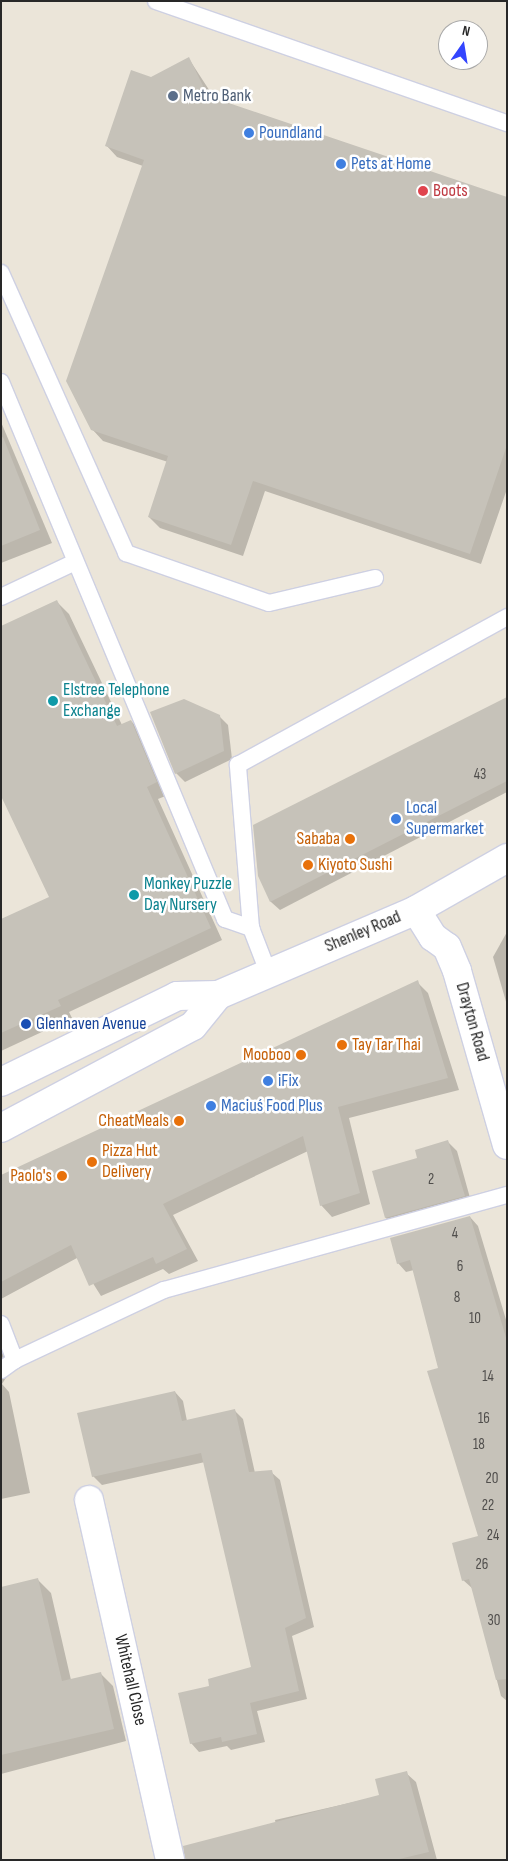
<!DOCTYPE html>
<html>
<head>
<meta charset="utf-8">
<style>
  body { margin:0 }
  #map { position:relative; width:508px; height:1861px; overflow:hidden; background:#ebe5d9; font-family:"Sofia Sans Condensed",sans-serif }
  div>[style] { position:absolute }
  .shadow>* { inset:0; background:#0003 }
  .building>* { inset:0; background:#c6c2b9 }
  .roads { filter:drop-shadow(1px 0 #ced0e2) drop-shadow(-1px 0 #ced0e2) drop-shadow(0 1px #ced0e2) drop-shadow(0 -1px #ced0e2) }
  .service>* { height:16px; margin:-8px; padding:0 8px; transform-origin:8px; border-radius:8px; background:#fff }
  .minor>* { height:28px; margin:-14px; padding:0 14px; transform-origin:14px; border-radius:14px; background:#fff }
  .secondary>* { height:28px; margin:-14px; padding:0 14px; transform-origin:14px; border-radius:14px; background:#fff }
  .dots>* { width:14px; height:14px; translate:-50% -50%; box-sizing:border-box; border:2px solid #fff; border-radius:50% }
  span { translate:-50% -50%; white-space:nowrap; text-align:center; line-height:1.15; -webkit-text-stroke:5px #fff; paint-order:stroke }
  .number-label { font-size:15px; color:#504e4c }
  .number-label span { -webkit-text-stroke-width:0 }
  .service-label { font-size:18px; color:#4e5e75 }
  .left { translate:0 -50%; text-align:left }
  .shop-label { font-size:18px; color:#366cbe }
  .health-label { font-size:18px; color:#be3a42 }
  .culture-label { font-size:18px; color:#0d838f }
  .food-label { font-size:18px; color:#c56008 }
  .right { translate:-100% -50%; text-align:right }
  .street-label { font-size:18px; color:#282828 }
  .transit-label { font-size:18px; color:#164399 }
  .frame { position:absolute; inset:0; border:2px solid #282828; pointer-events:none }
  .north { position:absolute; left:438px; top:20px; width:50px; height:50px; box-sizing:border-box; background:#fff; border:1px solid #a9a9a9; border-radius:50%; rotate:13deg; font-size:14px; font-weight:700; line-height:20px; text-align:center; color:#282828 }
  .north::after { content:''; display:block; margin:auto; width:18px; height:22px; background:#3345fe; clip-path:polygon(50% 0,100% 100%,50% 72%,0 100%) }
</style>
</head>
<body>
<div id="map">
  <div class="shadow">
    <i style="clip-path:polygon(189px 59px,215px 99px,507px 198px,507px 489px,481px 564px,265px 491px,243px 556px,160px 528px,149px 517px,168px 462px,103px 441px,92px 429px,143px 166px,117px 157px,106px 145px,151px 78px)"></i>
    <i style="clip-path:polygon(1px 422px,52px 543px,1px 563px)"></i>
    <i style="clip-path:polygon(57px 602px,69px 614px,122px 725px,131px 721px,143px 733px,168px 795px,158px 799px,222px 940px,69px 1012px,72px 1018px,1px 1051px,1px 921px,51px 897px)"></i>
    <i style="clip-path:polygon(507px 699px,507px 792px,280px 910px,271px 902px,259px 876px)"></i>
    <i style="clip-path:polygon(219px 716px,228px 725px,232px 759px,185px 782px,176px 773px)"></i>
    <i style="clip-path:polygon(507px 932px,507px 1005px,493px 957px)"></i>
    <i style="clip-path:polygon(417px 982px,428px 993px,459px 1090px,349px 1118px,370px 1204px,332px 1217px,321px 1205px,308px 1151px,173px 1215px,198px 1261px,169px 1274px,163px 1269px,101px 1296px,77px 1258px,1px 1299px,1px 1177px)"></i>
    <i style="clip-path:polygon(448px 1142px,457px 1151px,472px 1205px,395px 1227px,386px 1218px,374px 1172px,418px 1159px)"></i>
    <i style="clip-path:polygon(470px 1217px,478px 1226px,507px 1323px,507px 1701px,501px 1696px,473px 1589px,463px 1580px,480px 1537px,439px 1369px,414px 1270px,406px 1272px,398px 1263px)"></i>
    <i style="clip-path:polygon(1px 1343px,11px 1370px,2px 1384px,9px 1392px,30px 1493px,1px 1499px)"></i>
    <i style="clip-path:polygon(175px 1392px,183px 1401px,187px 1421px,234px 1410px,243px 1419px,255px 1473px,271px 1472px,280px 1480px,314px 1627px,292px 1636px,307px 1699px,257px 1711px,265px 1742px,231px 1750px,227px 1746px,199px 1752px,191px 1743px,211px 1687px,252px 1668px,205px 1462px,102px 1485px,93px 1476px)"></i>
    <i style="clip-path:polygon(38px 1580px,51px 1593px,71px 1680px,100px 1673px,113px 1686px,126px 1741px,1px 1774px,1px 1589px)"></i>
    <i style="clip-path:polygon(406px 1773px,416px 1782px,437px 1860px,208px 1860px,276px 1825px,275px 1820px,380px 1796px)"></i>
  </div>
  <div class="building">
    <i style="clip-path:polygon(189px 57px,208px 96px,507px 197px,507px 445px,470px 554px,253px 481px,231px 545px,148px 517px,168px 456px,91px 430px,66px 381px,144px 160px,105px 146px,131px 70px,151px 77px)"></i>
    <i style="clip-path:polygon(3px 437px,40px 530px,1px 546px,1px 438px)"></i>
    <i style="clip-path:polygon(57px 600px,117px 726px,131px 720px,157px 782px,147px 787px,211px 928px,58px 1000px,61px 1006px,1px 1033px,1px 919px,49px 897px,1px 796px,1px 626px)"></i>
    <i style="clip-path:polygon(507px 697px,507px 781px,270px 902px,258px 876px,253px 825px)"></i>
    <i style="clip-path:polygon(184px 699px,220px 715px,224px 751px,175px 774px,150px 712px)"></i>
    <i style="clip-path:polygon(418px 980px,448px 1078px,338px 1107px,360px 1193px,320px 1206px,303px 1136px,163px 1204px,187px 1249px,156px 1264px,153px 1257px,89px 1286px,71px 1245px,1px 1282px,1px 1175px)"></i>
    <i style="clip-path:polygon(448px 1140px,465px 1196px,385px 1218px,372px 1171px,417px 1158px,415px 1150px)"></i>
    <i style="clip-path:polygon(470px 1216px,507px 1341px,507px 1679px,496px 1680px,469px 1579px,462px 1581px,452px 1543px,478px 1536px,427px 1371px,438px 1368px,410px 1260px,397px 1264px,390px 1238px)"></i>
    <i style="clip-path:polygon(175px 1391px,182px 1421px,235px 1409px,249px 1472px,272px 1470px,306px 1618px,285px 1628px,299px 1691px,250px 1703px,257px 1734px,222px 1742px,221px 1737px,190px 1744px,178px 1693px,209px 1686px,208px 1679px,251px 1667px,201px 1453px,92px 1477px,77px 1413px)"></i>
    <i style="clip-path:polygon(38px 1578px,62px 1681px,101px 1672px,114px 1729px,1px 1755px,1px 1587px)"></i>
    <i style="clip-path:polygon(407px 1771px,429px 1852px,395px 1860px,185px 1860px,183px 1846px,379px 1795px,375px 1779px)"></i>
  </div>
  <div class="roads">
    <div class="service">
      <i style="left:156px;top:1px;width:372px;rotate:19.2deg"></i>
      <i style="left:1px;top:273px;width:307px;rotate:65.9deg"></i>
      <i style="left:126px;top:553px;width:151px;rotate:19.3deg"></i>
      <i style="left:269px;top:603px;width:109px;rotate:-13.3deg"></i>
      <i style="left:1px;top:382px;width:582px;rotate:67.36deg"></i>
      <i style="left:225px;top:919px;width:28px;rotate:19deg"></i>
      <i style="left:1px;top:597px;width:82px;rotate:-25.3deg"></i>
      <i style="left:268px;top:972px;width:47px;rotate:-111.1deg"></i>
      <i style="left:251px;top:928px;width:164px;rotate:-94.6deg"></i>
      <i style="left:238px;top:765px;width:307px;rotate:-28.8deg"></i>
      <i style="left:1px;top:1324px;width:39px;rotate:69deg"></i>
      <i style="left:15px;top:1360px;width:17px;rotate:144deg"></i>
      <i style="left:15px;top:1360px;width:165px;rotate:-25.2deg"></i>
      <i style="left:164px;top:1290px;width:356px;rotate:-15.5deg"></i>
    </div>
    <div class="minor">
      <i style="left:416px;top:910px;width:32px;rotate:58deg"></i>
      <i style="left:433px;top:937px;width:17px;rotate:36deg"></i>
      <i style="left:447px;top:947px;width:26px;rotate:67deg"></i>
      <i style="left:457px;top:971px;width:181px;rotate:74deg"></i>
      <i style="left:89px;top:1500px;width:369px;rotate:77.3deg"></i>
    </div>
    <div class="secondary">
      <i style="left:1px;top:1082px;width:196px;rotate:-26deg"></i>
      <i style="left:177px;top:996px;width:41px;rotate:-1.4deg"></i>
      <i style="left:218px;top:995px;width:215px;rotate:-23.2deg"></i>
      <i style="left:416px;top:910px;width:105px;rotate:-29.7deg"></i>
      <i style="left:1px;top:1128px;width:217px;rotate:-28deg"></i>
      <i style="left:193px;top:1026px;width:40px;rotate:-51deg"></i>
    </div>
  </div>
  <div class="dots">
    <i style="left:173px;top:96px;background:#5c6f8a"></i>
    <i style="left:249px;top:133px;background:#3f7fe0"></i>
    <i style="left:341px;top:164px;background:#3f7fe0"></i>
    <i style="left:423px;top:191px;background:#e0444e"></i>
    <i style="left:53px;top:701px;background:#0f9aa8"></i>
    <i style="left:396px;top:819px;background:#3f7fe0"></i>
    <i style="left:350px;top:839px;background:#e8710a"></i>
    <i style="left:308px;top:865px;background:#e8710a"></i>
    <i style="left:134px;top:895px;background:#0f9aa8"></i>
    <i style="left:26px;top:1024px;background:#1a4fb4"></i>
    <i style="left:342px;top:1045px;background:#e8710a"></i>
    <i style="left:301px;top:1055px;background:#e8710a"></i>
    <i style="left:268px;top:1081px;background:#3f7fe0"></i>
    <i style="left:211px;top:1106px;background:#3f7fe0"></i>
    <i style="left:179px;top:1121px;background:#e8710a"></i>
    <i style="left:92px;top:1162px;background:#e8710a"></i>
    <i style="left:62px;top:1176px;background:#e8710a"></i>
  </div>
  <div class="number-label">
    <span style="left:480px;top:775px">43</span>
    <span style="left:431px;top:1180px">2</span>
    <span style="left:455px;top:1234px">4</span>
    <span style="left:460px;top:1267px">6</span>
    <span style="left:457px;top:1298px">8</span>
    <span style="left:475px;top:1319px">10</span>
    <span style="left:488px;top:1377px">14</span>
    <span style="left:484px;top:1419px">16</span>
    <span style="left:479px;top:1445px">18</span>
    <span style="left:492px;top:1479px">20</span>
    <span style="left:488px;top:1506px">22</span>
    <span style="left:493px;top:1536px">24</span>
    <span style="left:482px;top:1565px">26</span>
    <span style="left:494px;top:1621px">30</span>
  </div>
  <div class="service-label">
    <span class="left" style="left:183px;top:96px">Metro Bank</span>
  </div>
  <div class="shop-label">
    <span class="left" style="left:259px;top:133px">Poundland</span>
    <span class="left" style="left:351px;top:164px">Pets at Home</span>
    <span class="left" style="left:406px;top:819px">Local<br>Supermarket</span>
    <span class="left" style="left:278px;top:1081px">iFix</span>
    <span class="left" style="left:221px;top:1106px">Maciuś Food Plus</span>
  </div>
  <div class="health-label">
    <span class="left" style="left:433px;top:191px">Boots</span>
  </div>
  <div class="culture-label">
    <span class="left" style="left:63px;top:701px">Elstree Telephone<br>Exchange</span>
    <span class="left" style="left:144px;top:895px">Monkey Puzzle<br>Day Nursery</span>
  </div>
  <div class="food-label">
    <span class="right" style="left:340px;top:839px">Sababa</span>
    <span class="left" style="left:318px;top:865px">Kiyoto Sushi</span>
    <span class="left" style="left:352px;top:1045px">Tay Tar Thai</span>
    <span class="right" style="left:291px;top:1055px">Mooboo</span>
    <span class="right" style="left:169px;top:1121px">CheatMeals</span>
    <span class="left" style="left:102px;top:1162px">Pizza Hut<br>Delivery</span>
    <span class="right" style="left:52px;top:1176px">Paolo's</span>
  </div>
  <div class="street-label">
    <span style="left:363px;top:932px;rotate:-23deg">Shenley Road</span>
    <span style="left:472px;top:1022px;rotate:74deg">Drayton Road</span>
    <span style="left:130px;top:1680px;rotate:77deg">Whitehall Close</span>
  </div>
  <div class="transit-label">
    <span class="left" style="left:36px;top:1024px">Glenhaven Avenue</span>
  </div>
  <div class="frame"></div>
  <div class="north">N</div>
</div>
</body>
</html>
